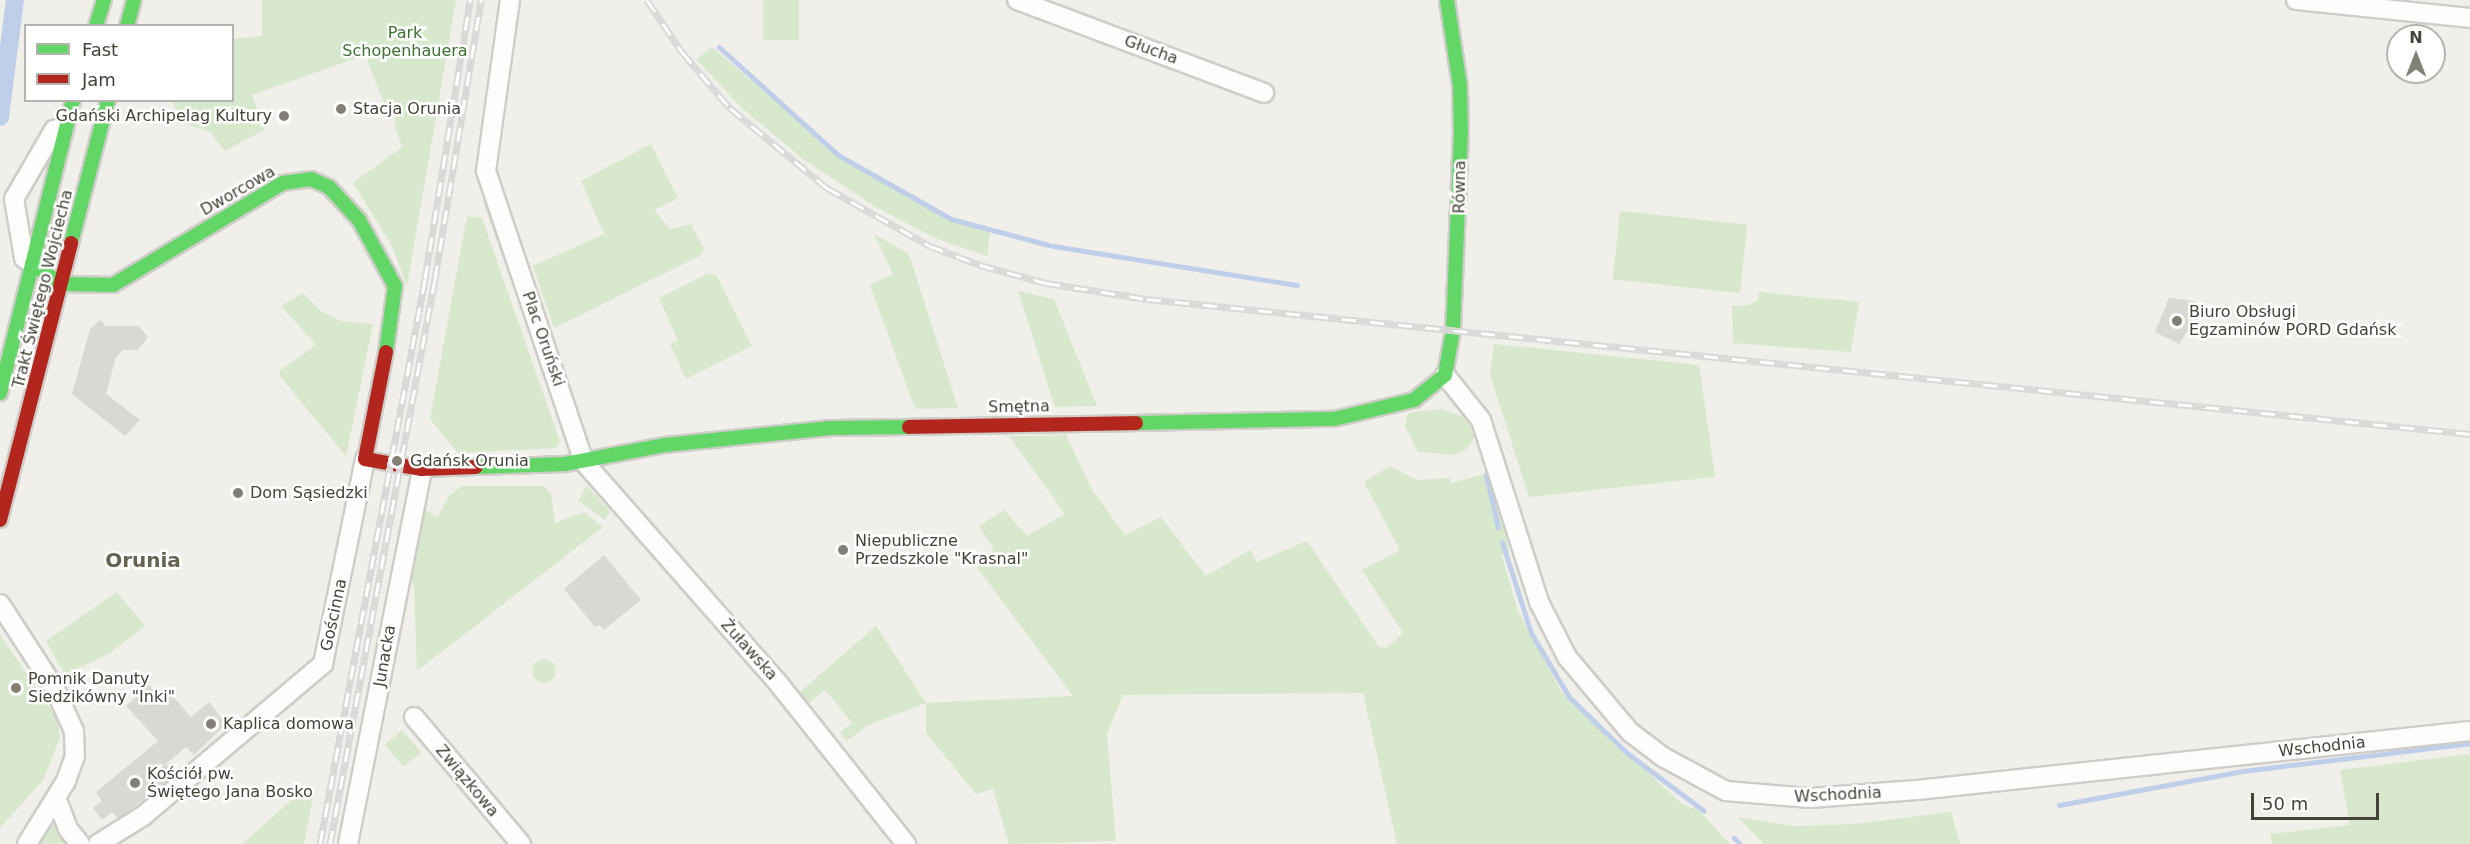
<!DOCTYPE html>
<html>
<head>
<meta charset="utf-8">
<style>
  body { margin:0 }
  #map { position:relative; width:2470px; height:844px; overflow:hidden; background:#f0efea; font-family:"DejaVu Sans",sans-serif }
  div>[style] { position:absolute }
  .green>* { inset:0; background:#d8e8cd; transform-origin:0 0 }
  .round { border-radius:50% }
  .stream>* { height:5px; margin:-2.5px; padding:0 2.5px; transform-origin:2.5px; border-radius:2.5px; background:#c0cfe9 }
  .canal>* { height:18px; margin:-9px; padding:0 9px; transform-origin:9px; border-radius:9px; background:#c0cfe9 }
  .building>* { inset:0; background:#d9d8d3 }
  .roads { filter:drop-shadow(2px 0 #cecdc8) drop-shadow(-2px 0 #cecdc8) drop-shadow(0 2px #cecdc8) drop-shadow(0 -2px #cecdc8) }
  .street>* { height:18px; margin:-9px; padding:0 9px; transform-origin:9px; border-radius:9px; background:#fdfdfc }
  .fast>* { height:14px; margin:-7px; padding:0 7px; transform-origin:7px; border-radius:7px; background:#63d668 }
  .jam>* { height:14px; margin:-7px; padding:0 7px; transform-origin:7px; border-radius:7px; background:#b3261e }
  .rail>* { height:7px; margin-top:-3.5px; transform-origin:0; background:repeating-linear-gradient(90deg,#fff 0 14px,#d9d9d8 0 28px); box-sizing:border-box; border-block:2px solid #d9d9d8 }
  .dots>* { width:16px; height:16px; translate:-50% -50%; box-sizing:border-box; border:3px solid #fff; border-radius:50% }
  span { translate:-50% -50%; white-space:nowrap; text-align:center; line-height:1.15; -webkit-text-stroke:5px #fff; paint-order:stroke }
  .park-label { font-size:16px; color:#3b7032 }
  .street-label { font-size:16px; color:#454338 }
  .poi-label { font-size:16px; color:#454338 }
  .left { translate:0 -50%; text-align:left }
  .right { translate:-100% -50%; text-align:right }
  .quarter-label { font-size:20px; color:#666350; font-weight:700 }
  .legend { position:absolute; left:24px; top:24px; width:210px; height:78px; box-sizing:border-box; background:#fff; border:2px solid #b5b4af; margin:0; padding:8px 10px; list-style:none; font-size:18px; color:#454338 }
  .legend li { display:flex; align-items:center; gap:12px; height:30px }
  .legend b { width:30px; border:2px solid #b5b4af }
  .north { position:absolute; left:2386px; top:24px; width:60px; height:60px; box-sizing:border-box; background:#fff; border:2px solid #b5b4af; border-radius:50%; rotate:0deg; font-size:16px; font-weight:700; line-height:24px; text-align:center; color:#454338 }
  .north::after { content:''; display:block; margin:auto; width:21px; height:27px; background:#817f76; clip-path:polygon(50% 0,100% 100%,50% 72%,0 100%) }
  .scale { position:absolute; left:2251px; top:793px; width:128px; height:27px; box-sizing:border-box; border:3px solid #454338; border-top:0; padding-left:8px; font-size:18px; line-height:21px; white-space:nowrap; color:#454338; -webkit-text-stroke:4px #fff; paint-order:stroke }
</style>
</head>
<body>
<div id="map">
  <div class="green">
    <i style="clip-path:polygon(262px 0,456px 0,407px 286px,391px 244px,353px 183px,402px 147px,395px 127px,396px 102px,386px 108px,365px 55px,252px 95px,264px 130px,225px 151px,210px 132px,184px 124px,172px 101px,232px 100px,233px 39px,262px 36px)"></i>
    <i style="left:763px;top:0;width:36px;height:40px"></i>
    <i style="clip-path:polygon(712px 47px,838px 155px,951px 219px,990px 232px,987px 256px,935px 238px,874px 206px,803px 159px,743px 109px,696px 59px)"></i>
    <i style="clip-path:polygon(651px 144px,678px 198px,654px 210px,670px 229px,691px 224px,704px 249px,700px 256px,554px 328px,533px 266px,604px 234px,581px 181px)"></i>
    <i style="clip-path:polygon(485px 191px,568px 441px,483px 202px)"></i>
    <i style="left:1620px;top:211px;width:128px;height:69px;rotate:6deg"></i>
    <i style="clip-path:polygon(467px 216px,482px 218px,560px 442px,556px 448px,458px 453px,430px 419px)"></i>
    <i style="clip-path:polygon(874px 234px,909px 254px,958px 408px,916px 409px,913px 403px,870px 285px,893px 274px)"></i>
    <i style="clip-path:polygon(709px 273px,717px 276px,752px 346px,686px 379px,670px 344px,678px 341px,659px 298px)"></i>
    <i style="clip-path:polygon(1018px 291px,1054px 299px,1097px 406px,1055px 407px)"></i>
    <i style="clip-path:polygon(1759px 292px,1859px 302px,1851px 352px,1733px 343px,1732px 306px,1748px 305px,1758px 300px)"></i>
    <i style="clip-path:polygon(303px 293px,321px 311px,341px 321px,373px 324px,346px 456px,280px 376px,279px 371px,316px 345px,281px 306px)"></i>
    <i style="clip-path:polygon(1494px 344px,1699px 365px,1715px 477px,1529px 497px,1490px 374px)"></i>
    <i style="clip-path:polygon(1441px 409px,1466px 418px,1476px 436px,1466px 450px,1454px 455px,1418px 452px,1405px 426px,1408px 413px)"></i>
    <i style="clip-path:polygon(1066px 435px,1092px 490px,1125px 535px,1161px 517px,1206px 576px,1250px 550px,1257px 562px,1307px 541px,1379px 647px,1386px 648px,1403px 633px,1362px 570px,1400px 550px,1364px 482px,1390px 466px,1417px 480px,1450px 478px,1451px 483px,1489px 473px,1510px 553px,1502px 555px,1518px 611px,1562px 693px,1682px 804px,1698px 810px,1730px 844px,1397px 844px,1363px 693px,1123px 695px,1107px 733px,1116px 841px,1009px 844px,993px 789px,976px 794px,926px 733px,926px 703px,868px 725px,847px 741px,840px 733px,852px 723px,825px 690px,809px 703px,800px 692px,876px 626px,926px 703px,1073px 696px,974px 563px,994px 550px,979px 526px,1004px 510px,1027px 536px,1065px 514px,1009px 436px)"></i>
    <i style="clip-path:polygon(586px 485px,610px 511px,605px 520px,579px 501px)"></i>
    <i style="clip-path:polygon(461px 486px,543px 486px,551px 493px,555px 523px,584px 512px,603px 527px,417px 671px,414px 584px,403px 578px,418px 506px,438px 517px,449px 496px)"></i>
    <i style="clip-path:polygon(117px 592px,145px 626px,109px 654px,65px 674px,46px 641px)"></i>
    <i style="clip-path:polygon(0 634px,57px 719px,60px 738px,43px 780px,0 828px)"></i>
    <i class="round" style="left:532px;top:659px;width:24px;height:24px"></i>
    <i style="left:402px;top:730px;width:29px;height:23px;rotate:49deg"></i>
    <i style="clip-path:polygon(2470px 754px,2470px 844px,2272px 844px,2270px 834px,2350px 825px,2340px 770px)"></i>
    <i style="clip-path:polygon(313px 797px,304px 844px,242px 844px,294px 798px)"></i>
    <i style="clip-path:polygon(1951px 812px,1960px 844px,1764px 844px,1737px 817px,1793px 826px,1855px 824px)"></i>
    <i style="clip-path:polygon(55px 818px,68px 843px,34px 844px,54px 819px)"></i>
  </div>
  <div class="stream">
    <i style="left:719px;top:47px;width:161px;rotate:42.2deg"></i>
    <i style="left:838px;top:155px;width:130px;rotate:29.5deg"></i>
    <i style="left:951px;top:219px;width:101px;rotate:14.9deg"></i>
    <i style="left:1053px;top:246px;width:247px;rotate:9.1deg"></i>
    <i style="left:1486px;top:475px;width:54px;rotate:77.2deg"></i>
    <i style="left:1502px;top:542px;width:96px;rotate:72.3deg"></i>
    <i style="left:1531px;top:633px;width:74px;rotate:59.3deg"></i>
    <i style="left:1569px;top:697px;width:81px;rotate:44deg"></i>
    <i style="left:1627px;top:753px;width:96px;rotate:37deg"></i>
    <i style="left:2059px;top:805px;width:187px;rotate:-10.5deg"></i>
    <i style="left:2243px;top:771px;width:229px;rotate:-7deg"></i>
    <i style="left:1734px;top:838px;width:8px;rotate:45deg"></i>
  </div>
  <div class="canal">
    <i style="left:0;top:117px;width:118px;rotate:-82.7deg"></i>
  </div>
  <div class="building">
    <i style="clip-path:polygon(2169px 298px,2195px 301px,2192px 323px,2179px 344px,2155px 332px)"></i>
    <i style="clip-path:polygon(100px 320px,106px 326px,138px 326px,148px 337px,138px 350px,123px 350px,116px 357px,106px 394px,140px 420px,125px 436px,72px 394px,90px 329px)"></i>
    <i style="clip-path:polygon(604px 555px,641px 600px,604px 630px,599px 625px,595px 627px,564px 589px)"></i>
    <i style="clip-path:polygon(149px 685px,162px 699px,169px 692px,191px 717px,209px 702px,226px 724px,194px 755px,186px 747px,166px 764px,174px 774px,131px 810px,118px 819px,112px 812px,102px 820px,93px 808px,102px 801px,96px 792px,158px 741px,126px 706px)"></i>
  </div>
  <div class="roads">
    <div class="street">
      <i style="left:510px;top:0;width:173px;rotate:98deg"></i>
      <i style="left:486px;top:171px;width:307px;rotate:71.4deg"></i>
      <i style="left:584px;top:462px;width:294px;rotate:48.7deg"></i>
      <i style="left:778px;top:683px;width:206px;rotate:51.5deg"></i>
      <i style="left:1017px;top:0;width:264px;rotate:20.6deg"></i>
      <i style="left:2296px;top:0;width:175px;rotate:5.9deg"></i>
      <i style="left:32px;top:264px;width:10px;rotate:-143deg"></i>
      <i style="left:24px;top:258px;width:60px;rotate:-99.6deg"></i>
      <i style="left:14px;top:199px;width:80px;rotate:-59.9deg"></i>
      <i style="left:54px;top:130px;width:11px;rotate:-15deg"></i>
      <i style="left:1445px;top:375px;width:58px;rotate:51.3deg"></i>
      <i style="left:1481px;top:420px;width:191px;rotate:72.3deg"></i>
      <i style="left:1539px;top:602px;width:62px;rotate:63deg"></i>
      <i style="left:1567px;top:657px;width:98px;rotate:50deg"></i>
      <i style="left:1630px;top:732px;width:41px;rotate:37.1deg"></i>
      <i style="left:1663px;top:757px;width:72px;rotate:28.4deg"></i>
      <i style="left:1726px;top:791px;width:84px;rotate:4.8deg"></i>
      <i style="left:1810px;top:798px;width:107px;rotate:-4.3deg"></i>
      <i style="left:1917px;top:790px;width:556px;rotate:-6.09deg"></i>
      <i style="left:0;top:604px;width:99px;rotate:57deg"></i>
      <i style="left:54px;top:687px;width:48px;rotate:65.6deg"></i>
      <i style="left:74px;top:731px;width:25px;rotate:88deg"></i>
      <i style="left:75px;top:756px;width:27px;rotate:110deg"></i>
      <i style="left:66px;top:781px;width:74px;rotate:121.8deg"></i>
      <i style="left:414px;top:717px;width:166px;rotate:49.9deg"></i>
      <i style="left:57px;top:800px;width:31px;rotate:69deg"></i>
      <i style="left:68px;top:829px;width:19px;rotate:51deg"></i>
      <i style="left:98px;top:844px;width:53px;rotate:-31.9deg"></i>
      <i style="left:143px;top:816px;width:236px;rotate:-40.2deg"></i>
      <i style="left:323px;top:664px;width:209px;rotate:-78.4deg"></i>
      <i style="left:348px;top:844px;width:382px;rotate:-78.8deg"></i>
    </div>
    <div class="fast">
      <i style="left:96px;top:26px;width:27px;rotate:-73deg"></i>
      <i style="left:127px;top:26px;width:27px;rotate:-75deg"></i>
      <i style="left:71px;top:243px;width:148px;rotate:-75.5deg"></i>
      <i style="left:32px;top:264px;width:35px;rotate:35deg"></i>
      <i style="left:61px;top:284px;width:52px;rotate:1.1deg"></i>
      <i style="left:113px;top:285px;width:198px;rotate:-31deg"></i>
      <i style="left:283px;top:183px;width:28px;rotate:-8deg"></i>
      <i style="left:311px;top:179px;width:20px;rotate:24deg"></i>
      <i style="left:329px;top:187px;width:45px;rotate:47.7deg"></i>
      <i style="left:359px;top:220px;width:75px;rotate:61.4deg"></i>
      <i style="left:395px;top:286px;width:67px;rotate:97.8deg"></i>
      <i style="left:0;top:393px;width:302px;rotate:-76deg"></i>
      <i style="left:1136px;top:423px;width:198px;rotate:-1.2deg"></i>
      <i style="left:1334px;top:419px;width:82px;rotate:-13.4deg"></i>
      <i style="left:1414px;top:400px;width:40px;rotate:-39deg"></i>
      <i style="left:1445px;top:375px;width:46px;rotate:-79.9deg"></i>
      <i style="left:1453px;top:330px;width:195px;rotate:-87.7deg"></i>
      <i style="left:1461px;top:135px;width:49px;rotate:-91.2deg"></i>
      <i style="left:1460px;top:86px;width:87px;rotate:-98.6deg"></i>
      <i style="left:476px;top:467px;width:89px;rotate:-1.9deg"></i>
      <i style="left:565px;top:464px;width:102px;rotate:-10.8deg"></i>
      <i style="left:665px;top:445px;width:166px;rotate:-5.9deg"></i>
      <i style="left:830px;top:428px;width:79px;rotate:-0.7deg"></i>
    </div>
    <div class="jam">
      <i style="left:386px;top:352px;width:109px;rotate:101.1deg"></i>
      <i style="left:365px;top:459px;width:58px;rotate:10deg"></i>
      <i style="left:422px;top:469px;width:54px;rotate:-2.1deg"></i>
      <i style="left:909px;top:427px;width:227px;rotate:-1deg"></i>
      <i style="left:0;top:520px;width:286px;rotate:-75.6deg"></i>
    </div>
  </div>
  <div class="rail">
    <i style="left:647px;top:0;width:63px;rotate:56.1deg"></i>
    <i style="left:682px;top:52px;width:74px;rotate:49.4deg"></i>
    <i style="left:730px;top:108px;width:126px;rotate:39.5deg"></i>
    <i style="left:827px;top:188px;width:118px;rotate:29.4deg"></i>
    <i style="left:930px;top:246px;width:53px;rotate:20.8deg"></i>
    <i style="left:980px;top:265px;width:68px;rotate:15.3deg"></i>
    <i style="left:1046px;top:283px;width:102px;rotate:9deg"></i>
    <i style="left:1147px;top:299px;width:1330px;rotate:5.83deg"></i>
    <i style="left:320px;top:844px;width:575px;rotate:-79.47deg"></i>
    <i style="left:425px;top:279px;width:283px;rotate:-80.8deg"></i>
    <i style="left:330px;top:844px;width:575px;rotate:-79.47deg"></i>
    <i style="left:435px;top:279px;width:283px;rotate:-80.6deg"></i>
  </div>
  <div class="dots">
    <i style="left:341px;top:109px;background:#817f76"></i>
    <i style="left:284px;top:116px;background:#817f76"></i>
    <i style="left:2177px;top:321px;background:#817f76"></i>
    <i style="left:397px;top:461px;background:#817f76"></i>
    <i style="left:238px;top:493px;background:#817f76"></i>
    <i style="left:843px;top:550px;background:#817f76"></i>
    <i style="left:16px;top:688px;background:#817f76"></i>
    <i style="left:211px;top:724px;background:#817f76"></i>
    <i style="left:135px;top:783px;background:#817f76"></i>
  </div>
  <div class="park-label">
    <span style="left:405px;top:42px">Park<br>Schopenhauera</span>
  </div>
  <div class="street-label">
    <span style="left:1151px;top:50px;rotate:20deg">Głucha</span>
    <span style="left:1460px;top:187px;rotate:-89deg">Równa</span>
    <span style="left:238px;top:191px;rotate:-30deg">Dworcowa</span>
    <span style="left:43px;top:289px;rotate:-76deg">Trakt Świętego Wojciecha</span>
    <span style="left:543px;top:339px;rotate:71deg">Plac Oruński</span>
    <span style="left:1019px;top:407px;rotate:-1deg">Smętna</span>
    <span style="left:334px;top:615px;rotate:-78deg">Gościnna</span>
    <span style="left:749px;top:650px;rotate:48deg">Żuławska</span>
    <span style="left:385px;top:656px;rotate:-80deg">Junacka</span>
    <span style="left:2322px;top:747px;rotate:-6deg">Wschodnia</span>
    <span style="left:467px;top:781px;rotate:50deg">Związkowa</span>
    <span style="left:1838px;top:795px;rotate:-3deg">Wschodnia</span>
  </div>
  <div class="poi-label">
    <span class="left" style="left:353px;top:109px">Stacja Orunia</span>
    <span class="right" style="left:272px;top:116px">Gdański Archipelag Kultury</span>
    <span class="left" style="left:2189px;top:321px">Biuro Obsługi<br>Egzaminów PORD Gdańsk</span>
    <span class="left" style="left:410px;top:461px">Gdańsk Orunia</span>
    <span class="left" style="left:250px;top:493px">Dom Sąsiedzki</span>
    <span class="left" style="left:855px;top:550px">Niepubliczne<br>Przedszkole "Krasnal"</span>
    <span class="left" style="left:28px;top:688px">Pomnik Danuty<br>Siedzikówny "Inki"</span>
    <span class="left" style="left:223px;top:724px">Kaplica domowa</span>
    <span class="left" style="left:147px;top:783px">Kościół pw.<br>Świętego Jana Bosko</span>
  </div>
  <div class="quarter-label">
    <span style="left:143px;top:560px">Orunia</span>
  </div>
  <ul class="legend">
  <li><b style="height:8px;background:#63d668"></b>Fast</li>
  <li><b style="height:8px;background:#b3261e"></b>Jam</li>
  </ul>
  <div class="north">N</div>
  <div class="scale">50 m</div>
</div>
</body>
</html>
